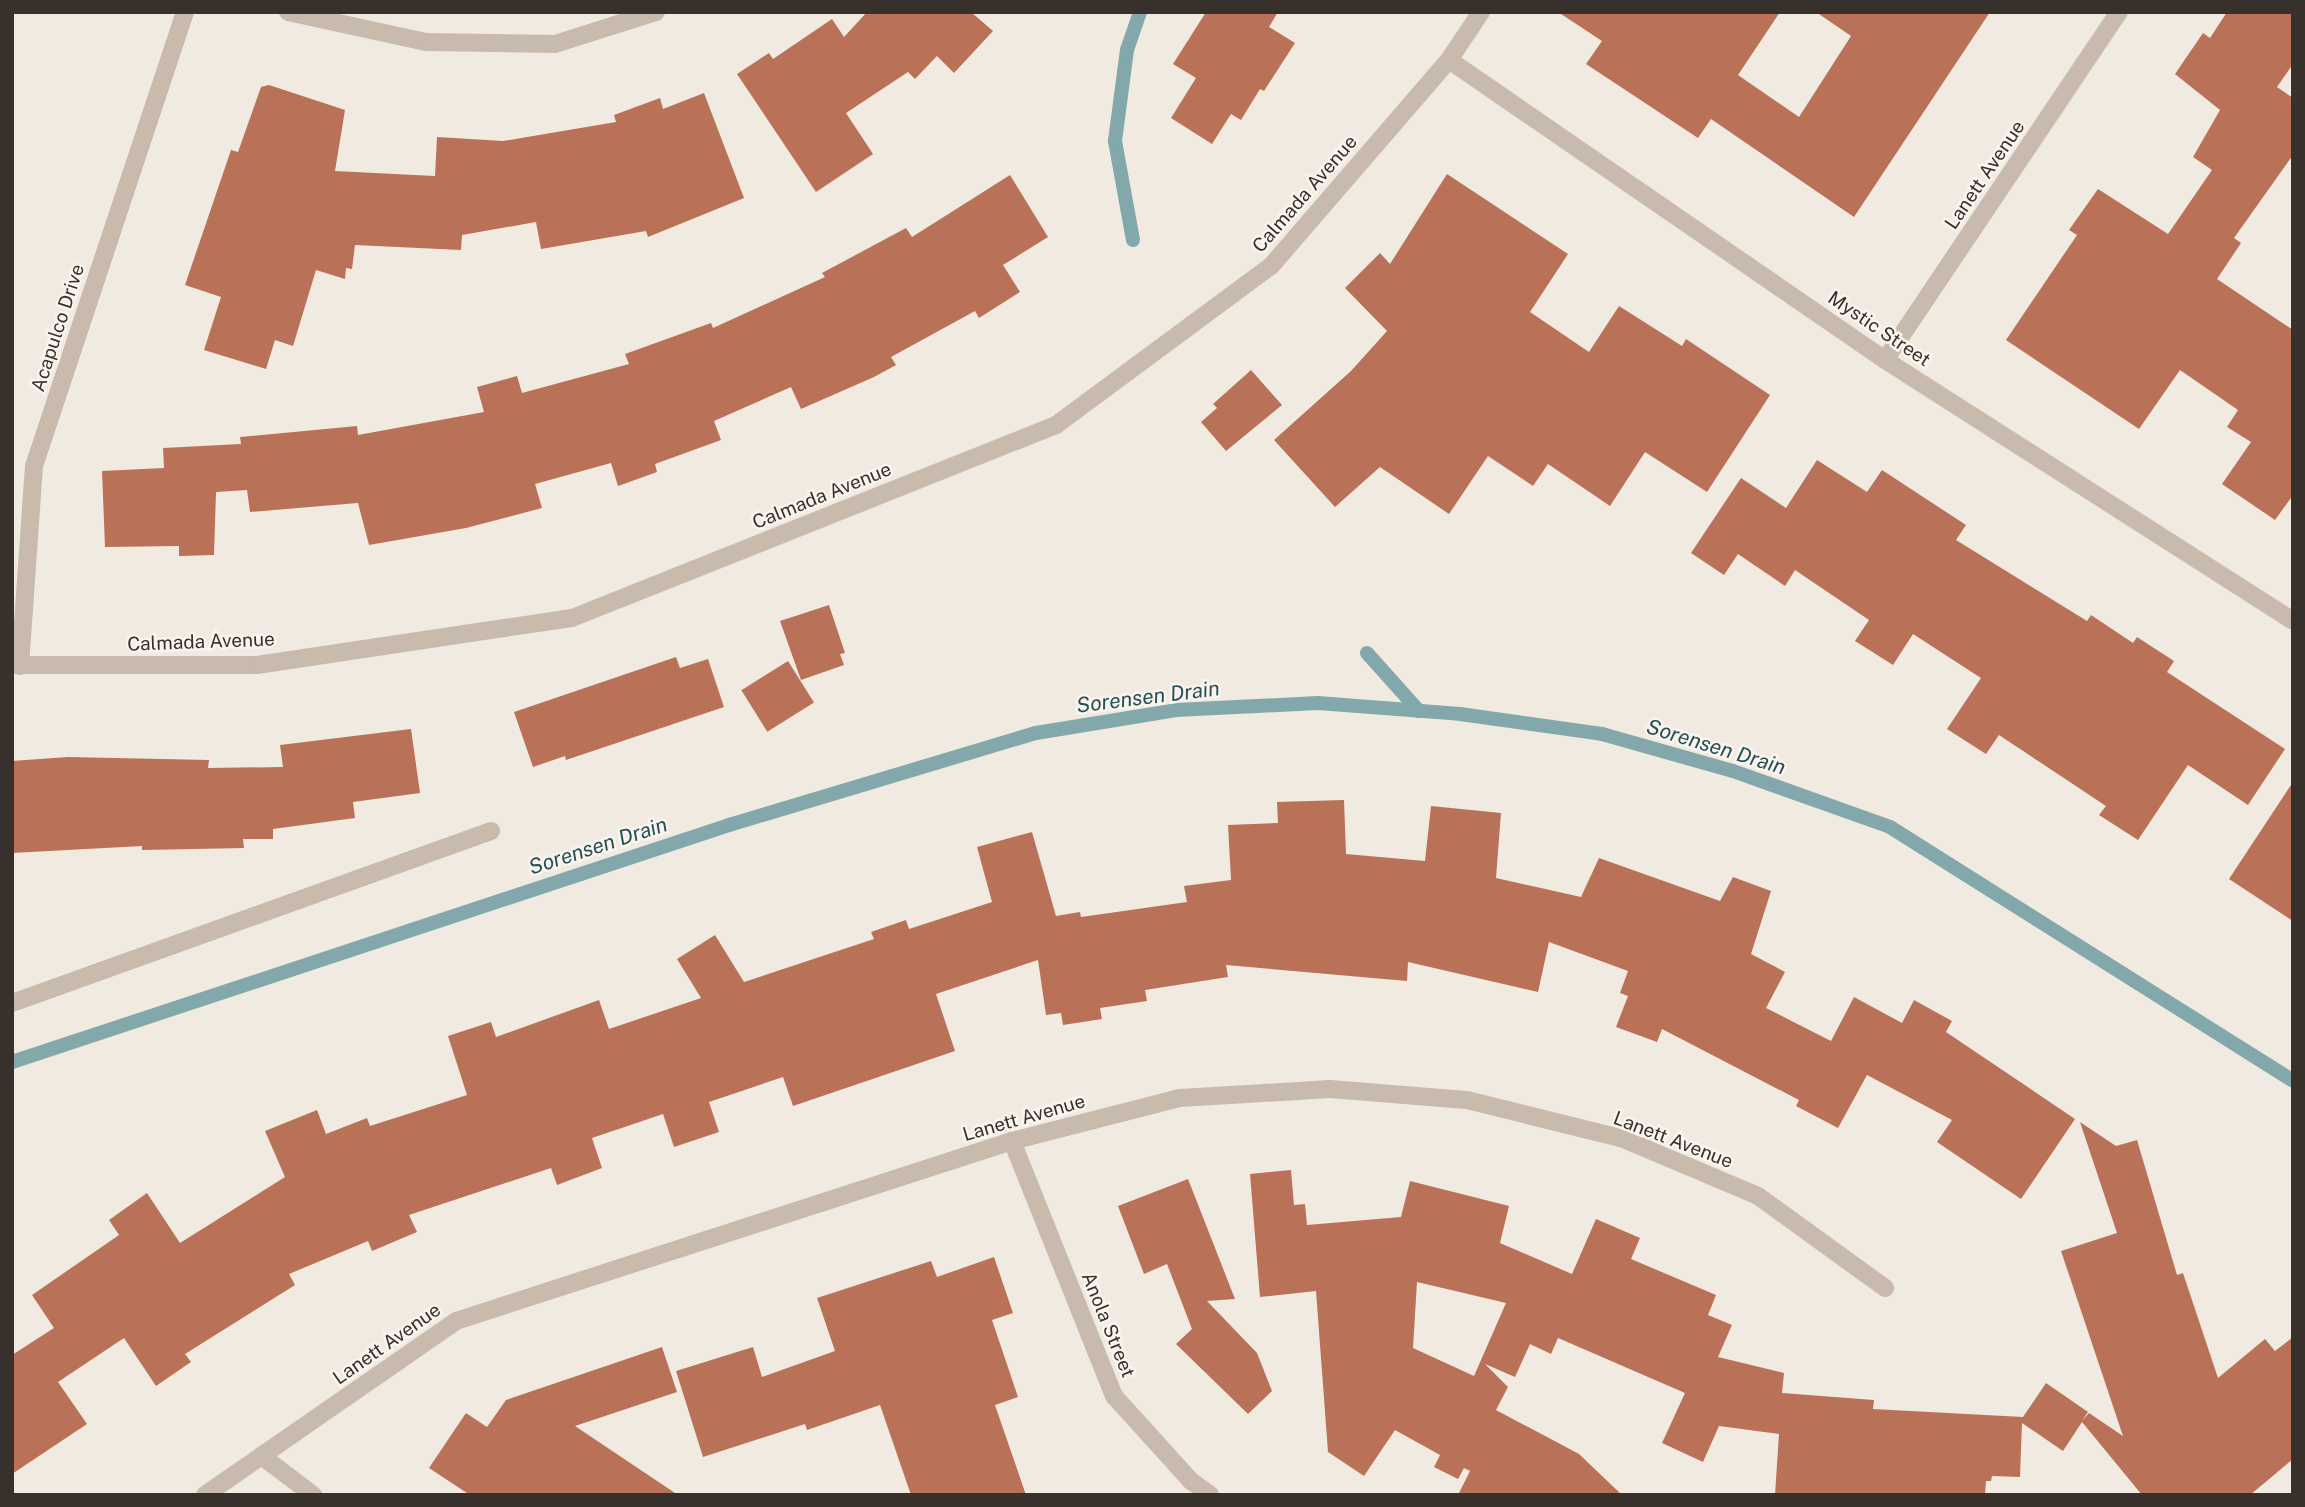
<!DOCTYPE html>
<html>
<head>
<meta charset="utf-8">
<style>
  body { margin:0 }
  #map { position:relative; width:2305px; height:1507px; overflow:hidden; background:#f1eae1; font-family:"Public Sans",sans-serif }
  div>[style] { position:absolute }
  .stream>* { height:14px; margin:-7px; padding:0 7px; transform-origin:7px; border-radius:7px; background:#83a8ab }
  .building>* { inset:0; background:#b97257; transform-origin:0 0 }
  .minor>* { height:18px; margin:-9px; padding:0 9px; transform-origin:9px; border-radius:9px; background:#c8bbae }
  span { translate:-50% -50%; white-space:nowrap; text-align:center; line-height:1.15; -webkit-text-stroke:5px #f9f4ed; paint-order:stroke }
  .street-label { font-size:19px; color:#37302b }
  .water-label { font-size:21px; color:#255055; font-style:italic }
  .frame { position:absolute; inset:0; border:14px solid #37302b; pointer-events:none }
</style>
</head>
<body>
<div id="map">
  <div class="stream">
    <i style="left:1133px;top:240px;width:101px;rotate:-100.3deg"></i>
    <i style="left:1115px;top:141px;width:92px;rotate:-82.5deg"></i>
    <i style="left:1127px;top:50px;width:40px;rotate:-71.1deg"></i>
    <i style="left:1367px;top:653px;width:78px;rotate:48.1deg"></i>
    <i style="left:12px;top:1062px;width:755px;rotate:-18.29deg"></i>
    <i style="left:729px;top:825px;width:320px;rotate:-16.7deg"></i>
    <i style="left:1036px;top:733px;width:142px;rotate:-9.3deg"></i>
    <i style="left:1176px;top:710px;width:142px;rotate:-2.8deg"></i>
    <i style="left:1318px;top:703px;width:142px;rotate:4.4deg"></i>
    <i style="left:1460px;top:714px;width:143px;rotate:8deg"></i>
    <i style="left:1602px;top:734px;width:136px;rotate:15.8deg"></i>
    <i style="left:1733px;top:771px;width:167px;rotate:19.6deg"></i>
    <i style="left:1890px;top:827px;width:476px;rotate:32.2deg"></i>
  </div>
  <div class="building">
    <i style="clip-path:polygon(867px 12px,971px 12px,993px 31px,954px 73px,937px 56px,915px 79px,908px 72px,846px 113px,873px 154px,816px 192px,737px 74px,769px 53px,773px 59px,832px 19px,844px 37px)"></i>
    <i style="clip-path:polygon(1206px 12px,1278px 12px,1269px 27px,1295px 43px,1264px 91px,1260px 89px,1241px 120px,1231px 114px,1212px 144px,1171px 118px,1196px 78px,1173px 64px)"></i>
    <i style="clip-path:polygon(1558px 12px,1780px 12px,1738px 75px,1799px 117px,1851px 36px,1816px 12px,1990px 12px,1854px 217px,1711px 119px,1698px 138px,1586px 64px,1602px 41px)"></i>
    <i style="clip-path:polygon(2227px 12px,2293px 12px,2293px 64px,2277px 87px,2293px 98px,2293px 155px,2234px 238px,2241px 243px,2217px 279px,2293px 330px,2293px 495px,2275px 520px,2222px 484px,2251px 442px,2227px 427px,2238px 410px,2180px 370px,2139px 429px,2006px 340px,2077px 235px,2069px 230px,2098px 189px,2168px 234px,2212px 170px,2193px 157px,2220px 110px,2175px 74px,2203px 33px,2210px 38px)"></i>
    <i style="clip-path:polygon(269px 85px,345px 110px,335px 171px,435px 176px,437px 137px,503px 141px,616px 122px,614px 115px,660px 98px,663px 109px,704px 93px,744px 198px,648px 237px,646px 231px,541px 249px,536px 222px,462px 235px,461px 250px,355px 245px,352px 269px,346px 268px,345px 279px,316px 270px,293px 346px,275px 340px,266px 369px,204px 350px,221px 297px,185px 285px,231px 150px,238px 152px,261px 87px)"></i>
    <i style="clip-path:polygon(1447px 174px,1568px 254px,1530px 312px,1589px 352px,1619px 306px,1682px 346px,1686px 339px,1770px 395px,1707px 492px,1645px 452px,1610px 506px,1548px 464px,1533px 486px,1488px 456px,1449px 514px,1380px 467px,1335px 507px,1274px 440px,1351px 371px,1387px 331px,1345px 288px,1380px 253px,1390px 264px)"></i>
    <i style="clip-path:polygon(1010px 175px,1048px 237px,1003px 265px,1020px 292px,979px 318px,975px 311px,891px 357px,896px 365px,874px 377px,801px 409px,791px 387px,714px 421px,721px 440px,655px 464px,657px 472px,618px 486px,611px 463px,535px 484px,542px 508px,466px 528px,369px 545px,358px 503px,250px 512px,247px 490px,216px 492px,214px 555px,179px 556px,179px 546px,105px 547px,102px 471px,164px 468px,163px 448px,241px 444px,240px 437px,357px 426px,358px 435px,484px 412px,477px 387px,517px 376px,522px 393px,629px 364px,625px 354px,711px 323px,713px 328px,825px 277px,822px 273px,906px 228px,912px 237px)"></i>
    <i style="clip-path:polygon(1251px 370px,1282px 405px,1226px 451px,1201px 422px,1217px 408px,1213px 404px)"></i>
    <i style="clip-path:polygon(1817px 460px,1867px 492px,1882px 470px,1966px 525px,1956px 540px,2087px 621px,2091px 615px,2133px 643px,2137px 637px,2174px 661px,2167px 672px,2285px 749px,2248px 805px,2188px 765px,2138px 840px,2099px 815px,2106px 806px,1999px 735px,1986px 754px,1947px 729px,1981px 678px,1913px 634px,1893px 665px,1855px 641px,1869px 620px,1795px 570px,1785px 586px,1738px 554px,1724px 575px,1691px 553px,1741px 478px,1786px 508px)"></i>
    <i style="clip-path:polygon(829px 605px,845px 653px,840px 654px,844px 665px,801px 680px,780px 621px)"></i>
    <i style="clip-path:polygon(676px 657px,680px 668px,708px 659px,724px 707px,566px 760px,565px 756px,533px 767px,514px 712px)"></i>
    <i style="left:788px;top:661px;width:49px;height:55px;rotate:58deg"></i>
    <i style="clip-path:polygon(411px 729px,420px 793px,353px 802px,355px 818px,273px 829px,273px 839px,243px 839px,244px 848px,142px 850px,142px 846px,12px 853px,12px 761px,68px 757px,209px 760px,208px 768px,283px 767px,280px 745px)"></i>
    <i style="clip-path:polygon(2293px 782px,2293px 921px,2229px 879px)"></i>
    <i style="clip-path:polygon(1344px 800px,1346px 854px,1425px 861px,1431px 806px,1501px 813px,1496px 878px,1581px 897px,1599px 858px,1720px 901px,1733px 877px,1771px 891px,1751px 954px,1785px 972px,1766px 1008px,1831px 1041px,1854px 997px,1902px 1023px,1914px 1000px,1952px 1021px,1946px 1032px,2075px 1119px,2021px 1199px,1937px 1142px,1952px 1120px,1867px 1075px,1838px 1128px,1796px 1106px,1799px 1100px,1662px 1029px,1657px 1042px,1616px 1027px,1628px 996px,1620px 993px,1628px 971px,1549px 942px,1538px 992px,1408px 962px,1407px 981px,1226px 965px,1228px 977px,1145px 990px,1147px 1001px,1100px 1008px,1102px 1019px,1063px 1025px,1061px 1013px,1046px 1015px,1038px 960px,936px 994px,955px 1051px,793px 1106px,783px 1077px,709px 1102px,719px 1132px,674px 1147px,663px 1114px,592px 1138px,602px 1168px,557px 1185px,551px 1168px,409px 1215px,417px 1232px,372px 1251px,368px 1241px,289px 1274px,295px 1285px,185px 1354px,191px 1362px,156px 1386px,124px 1338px,58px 1382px,87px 1424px,12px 1474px,12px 1355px,54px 1328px,32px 1295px,119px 1235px,109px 1220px,147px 1193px,180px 1243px,285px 1177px,265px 1131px,317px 1110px,326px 1134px,367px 1118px,370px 1126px,467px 1095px,448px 1036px,491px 1022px,496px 1037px,599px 1000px,609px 1029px,701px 998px,677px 959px,715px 935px,744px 982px,874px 939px,871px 932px,906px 920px,909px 929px,992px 902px,977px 847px,1032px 832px,1056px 916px,1080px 912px,1081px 917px,1187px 902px,1184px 886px,1231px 880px,1228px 825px,1278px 823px,1277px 802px)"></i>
    <i style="clip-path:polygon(evenodd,2080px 1122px,2116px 1146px,2137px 1140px,2177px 1275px,2183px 1273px,2218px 1378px,2265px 1339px,2275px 1351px,2293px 1337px,2293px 1459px,2250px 1495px,2142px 1495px,2082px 1422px,2063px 1451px,2022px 1423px,2020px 1477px,1992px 1476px,1991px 1481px,1986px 1481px,1985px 1495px,1775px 1495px,1779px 1434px,1719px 1426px,1703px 1462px,1662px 1443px,1685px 1393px,1558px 1338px,1551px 1354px,1530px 1344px,1515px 1377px,1485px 1364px,1508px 1387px,1496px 1410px,1579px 1454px,1622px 1495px,1458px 1495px,1470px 1471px,1464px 1468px,1458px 1479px,1434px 1467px,1440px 1455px,1395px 1430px,1364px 1476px,1328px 1452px,1316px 1291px,1260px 1297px,1250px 1174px,1291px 1170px,1294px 1205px,1305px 1204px,1307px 1225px,1401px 1217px,1410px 1181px,1509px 1206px,1500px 1243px,1572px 1274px,1596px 1219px,1640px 1238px,1631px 1259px,1716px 1295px,1708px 1315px,1732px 1325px,1718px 1357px,1784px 1373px,1782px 1393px,1874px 1400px,1873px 1409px,2023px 1417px,2046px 1383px,2088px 1412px,2082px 1421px,2089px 1413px,2123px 1436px,2061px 1251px,2117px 1233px,2080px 1122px,1417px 1282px,1506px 1303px,1474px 1376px,1413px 1348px,1417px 1282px)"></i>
    <i style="clip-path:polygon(1188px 1179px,1235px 1299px,1207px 1301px,1257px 1353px,1272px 1391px,1248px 1414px,1176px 1344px,1192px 1329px,1167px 1264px,1144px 1274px,1118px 1206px)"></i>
    <i style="clip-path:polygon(994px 1257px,1013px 1313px,992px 1320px,1018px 1397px,995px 1405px,1026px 1495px,911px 1495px,880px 1405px,807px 1430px,805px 1424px,703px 1457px,676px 1371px,753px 1347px,762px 1377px,835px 1351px,817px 1298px,931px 1261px,937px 1277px)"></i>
    <i style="clip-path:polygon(662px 1347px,677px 1392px,575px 1426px,678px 1495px,470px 1495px,429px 1468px,466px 1413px,487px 1427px,506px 1400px)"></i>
  </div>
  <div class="minor">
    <i style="left:288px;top:12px;width:141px;rotate:12.3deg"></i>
    <i style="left:426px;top:42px;width:129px;rotate:0.9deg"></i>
    <i style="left:555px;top:44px;width:106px;rotate:-17.6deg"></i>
    <i style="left:1449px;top:60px;width:529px;rotate:34.53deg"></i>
    <i style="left:1885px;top:360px;width:484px;rotate:32.6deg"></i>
    <i style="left:1885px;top:360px;width:419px;rotate:-56.1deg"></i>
    <i style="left:12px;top:665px;width:245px"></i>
    <i style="left:257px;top:665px;width:318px;rotate:-8.5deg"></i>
    <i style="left:572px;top:618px;width:521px;rotate:-21.74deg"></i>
    <i style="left:1056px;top:425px;width:267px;rotate:-36.5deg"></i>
    <i style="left:1271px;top:266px;width:272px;rotate:-49.2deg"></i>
    <i style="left:1449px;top:60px;width:58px;rotate:-56.3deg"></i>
    <i style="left:20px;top:666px;width:200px;rotate:-86deg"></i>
    <i style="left:34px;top:466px;width:478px;rotate:-71.6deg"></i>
    <i style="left:12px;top:1003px;width:509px;rotate:-19.75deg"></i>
    <i style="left:1012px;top:1141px;width:275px;rotate:68.2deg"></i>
    <i style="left:1114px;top:1396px;width:115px;rotate:47.8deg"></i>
    <i style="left:1191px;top:1481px;width:24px;rotate:36deg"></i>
    <i style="left:263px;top:1457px;width:63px;rotate:37.2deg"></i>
    <i style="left:205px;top:1495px;width:305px;rotate:-34.7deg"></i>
    <i style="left:456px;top:1321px;width:584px;rotate:-17.94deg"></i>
    <i style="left:1012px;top:1141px;width:173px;rotate:-14.4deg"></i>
    <i style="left:1180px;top:1098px;width:150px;rotate:-3.4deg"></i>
    <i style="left:1330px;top:1089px;width:137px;rotate:4.6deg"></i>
    <i style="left:1467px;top:1100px;width:159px;rotate:13.9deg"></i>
    <i style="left:1621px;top:1138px;width:149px;rotate:22.9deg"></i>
    <i style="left:1758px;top:1196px;width:157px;rotate:35.9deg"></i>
  </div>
  <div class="street-label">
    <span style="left:1985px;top:175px;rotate:-56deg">Lanett Avenue</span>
    <span style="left:1305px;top:194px;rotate:-49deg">Calmada Avenue</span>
    <span style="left:58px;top:328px;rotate:-72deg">Acapulco Drive</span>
    <span style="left:1879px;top:329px;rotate:34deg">Mystic Street</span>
    <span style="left:822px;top:496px;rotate:-22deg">Calmada Avenue</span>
    <span style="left:201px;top:642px;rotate:-2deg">Calmada Avenue</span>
    <span style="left:1024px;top:1118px;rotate:-16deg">Lanett Avenue</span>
    <span style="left:1673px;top:1140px;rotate:21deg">Lanett Avenue</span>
    <span style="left:1108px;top:1325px;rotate:68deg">Anola Street</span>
    <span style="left:387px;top:1344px;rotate:-35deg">Lanett Avenue</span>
  </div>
  <div class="water-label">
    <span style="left:1148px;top:697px;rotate:-7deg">Sorensen Drain</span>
    <span style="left:1716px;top:747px;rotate:17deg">Sorensen Drain</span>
    <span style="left:598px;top:846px;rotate:-18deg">Sorensen Drain</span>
  </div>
  <div class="frame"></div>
</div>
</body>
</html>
